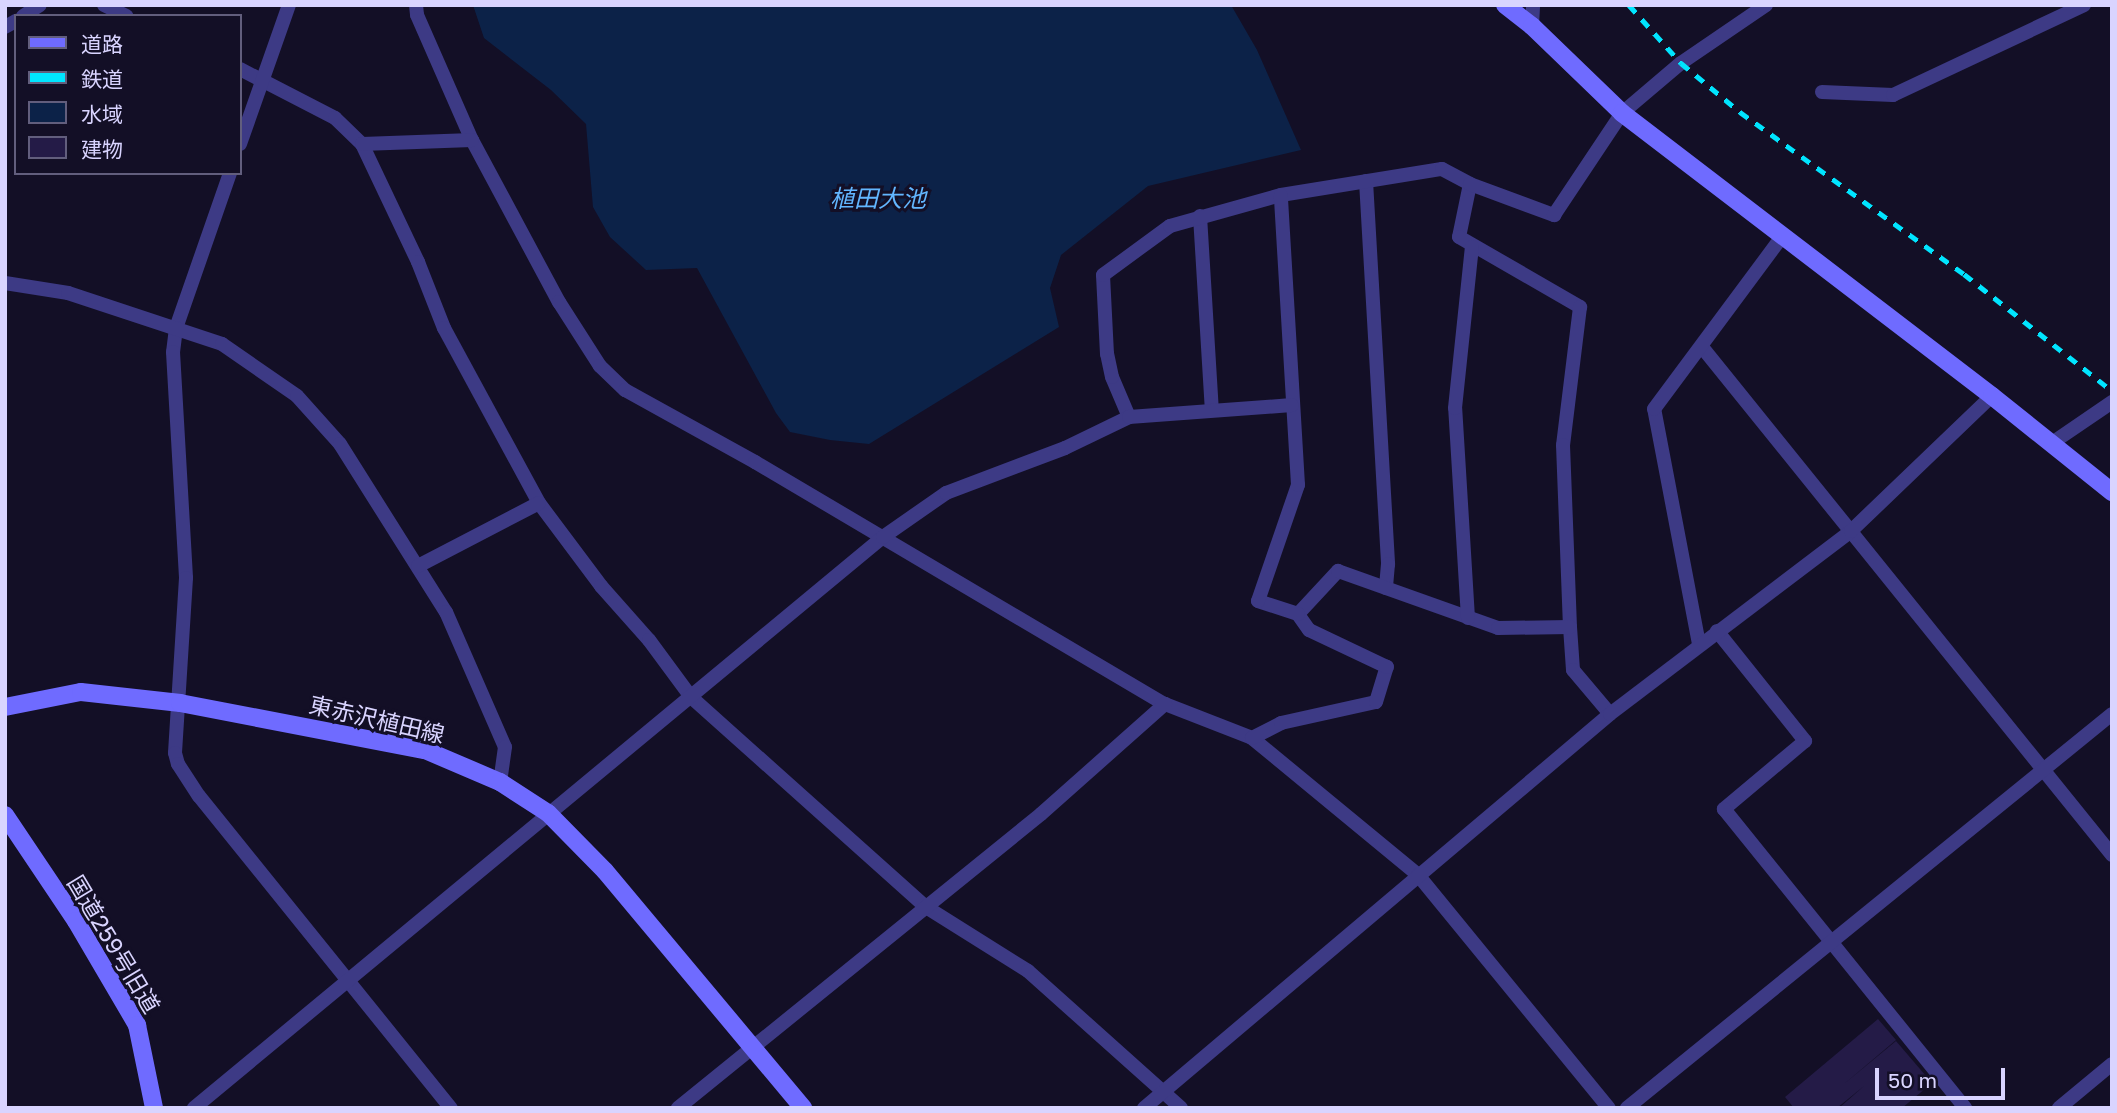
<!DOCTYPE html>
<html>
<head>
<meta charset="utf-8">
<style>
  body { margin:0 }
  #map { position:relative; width:2117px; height:1113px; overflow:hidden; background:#130f26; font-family:"Golos Text","Noto Sans JP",sans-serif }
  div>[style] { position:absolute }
  .water>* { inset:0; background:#0c2248 }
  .building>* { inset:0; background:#241b47 }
  .street>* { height:14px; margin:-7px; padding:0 7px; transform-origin:7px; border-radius:7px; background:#3d3a85 }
  .secondary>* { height:18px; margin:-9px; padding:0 9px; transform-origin:9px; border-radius:9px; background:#6f6bff }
  .rail>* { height:5px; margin-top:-2.5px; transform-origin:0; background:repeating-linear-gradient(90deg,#00e5ff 0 10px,transparent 0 19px) }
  span { translate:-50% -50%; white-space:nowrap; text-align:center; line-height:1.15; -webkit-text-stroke:6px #130f26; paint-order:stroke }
  .street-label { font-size:23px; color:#d9d4ff }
  .water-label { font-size:24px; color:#62b6ff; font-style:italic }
  .frame { position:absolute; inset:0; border:7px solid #d9d4ff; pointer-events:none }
  .legend { position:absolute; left:14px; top:14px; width:228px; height:161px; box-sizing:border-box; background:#130f26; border:2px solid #625e7d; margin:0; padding:9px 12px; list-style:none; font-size:21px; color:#d9d4ff }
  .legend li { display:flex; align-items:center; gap:14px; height:35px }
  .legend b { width:35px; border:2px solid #625e7d }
  .scale { position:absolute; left:1875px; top:1068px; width:130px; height:32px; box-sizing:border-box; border:4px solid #d9d4ff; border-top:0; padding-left:9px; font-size:21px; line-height:24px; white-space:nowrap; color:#d9d4ff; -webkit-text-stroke:5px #130f26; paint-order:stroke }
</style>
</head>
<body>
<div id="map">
  <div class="water">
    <i style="clip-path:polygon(473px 5px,1231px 5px,1257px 50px,1301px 150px,1148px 186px,1061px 255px,1050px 288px,1059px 327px,869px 444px,830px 440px,790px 432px,776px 413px,697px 268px,646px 270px,610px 237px,593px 207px,586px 124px,551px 90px,484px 38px)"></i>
  </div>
  <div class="building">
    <i style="clip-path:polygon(1878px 1019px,1896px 1040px,1844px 1084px,1896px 1041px,1932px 1083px,1902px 1108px,1839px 1108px,1864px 1086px,1837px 1108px,1794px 1108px,1785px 1097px)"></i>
  </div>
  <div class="street">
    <i style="left:104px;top:5px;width:25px;rotate:26deg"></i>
    <i style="left:416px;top:5px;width:10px;rotate:84deg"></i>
    <i style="left:417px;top:15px;width:137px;rotate:66.3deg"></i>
    <i style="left:472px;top:140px;width:184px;rotate:61.8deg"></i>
    <i style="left:559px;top:302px;width:76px;rotate:57.4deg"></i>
    <i style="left:600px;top:366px;width:35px;rotate:44deg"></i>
    <i style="left:625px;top:390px;width:149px;rotate:29deg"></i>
    <i style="left:755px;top:462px;width:476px;rotate:30.6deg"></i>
    <i style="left:1165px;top:704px;width:93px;rotate:21.3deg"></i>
    <i style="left:1252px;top:738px;width:215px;rotate:39.5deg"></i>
    <i style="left:1418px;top:875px;width:301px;rotate:50.7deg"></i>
    <i style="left:23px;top:16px;width:20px;rotate:-33deg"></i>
    <i style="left:1532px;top:26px;width:21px;rotate:-87deg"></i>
    <i style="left:5px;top:27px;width:13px;rotate:-29deg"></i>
    <i style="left:240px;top:69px;width:107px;rotate:27.3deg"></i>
    <i style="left:335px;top:118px;width:37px;rotate:44deg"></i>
    <i style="left:362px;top:144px;width:131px;rotate:64.6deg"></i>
    <i style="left:418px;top:262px;width:71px;rotate:68.5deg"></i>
    <i style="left:444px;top:328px;width:199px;rotate:61.5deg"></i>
    <i style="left:539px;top:503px;width:104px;rotate:53.2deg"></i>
    <i style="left:601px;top:586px;width:72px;rotate:48.4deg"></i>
    <i style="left:649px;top:640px;width:71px;rotate:53.6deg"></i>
    <i style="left:691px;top:697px;width:315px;rotate:41.8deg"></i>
    <i style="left:926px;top:907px;width:120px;rotate:32.1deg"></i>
    <i style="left:1028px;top:971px;width:205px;rotate:41.8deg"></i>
    <i style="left:1822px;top:92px;width:71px;rotate:2.4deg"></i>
    <i style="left:1893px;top:95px;width:211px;rotate:-25.2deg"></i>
    <i style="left:240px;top:144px;width:147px;rotate:-70.6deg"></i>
    <i style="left:362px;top:144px;width:110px;rotate:-2.1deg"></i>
    <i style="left:230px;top:173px;width:164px;rotate:109.2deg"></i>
    <i style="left:176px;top:328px;width:24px;rotate:97deg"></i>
    <i style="left:173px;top:352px;width:226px;rotate:86.7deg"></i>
    <i style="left:186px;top:578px;width:175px;rotate:93.6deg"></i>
    <i style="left:175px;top:753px;width:11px;rotate:75deg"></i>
    <i style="left:178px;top:764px;width:38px;rotate:57deg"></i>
    <i style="left:199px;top:796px;width:401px;rotate:51.1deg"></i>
    <i style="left:1366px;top:181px;width:384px;rotate:86.7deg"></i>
    <i style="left:1388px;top:564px;width:24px;rotate:95deg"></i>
    <i style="left:1470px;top:184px;width:54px;rotate:101.7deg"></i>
    <i style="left:1459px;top:237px;width:140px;rotate:30deg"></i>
    <i style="left:1580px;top:307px;width:139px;rotate:97deg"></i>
    <i style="left:1563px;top:445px;width:182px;rotate:87.8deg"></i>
    <i style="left:1570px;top:627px;width:43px;rotate:86deg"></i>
    <i style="left:1573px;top:670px;width:57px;rotate:49.9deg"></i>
    <i style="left:1200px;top:216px;width:194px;rotate:86.5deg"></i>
    <i style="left:5px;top:283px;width:64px;rotate:9deg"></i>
    <i style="left:68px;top:293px;width:162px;rotate:18.3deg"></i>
    <i style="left:222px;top:344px;width:91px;rotate:34.7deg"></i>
    <i style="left:297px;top:396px;width:64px;rotate:48.1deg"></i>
    <i style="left:340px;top:444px;width:199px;rotate:57.8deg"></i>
    <i style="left:446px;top:612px;width:147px;rotate:66.4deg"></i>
    <i style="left:505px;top:747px;width:35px;rotate:98deg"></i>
    <i style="left:1702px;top:347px;width:653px;rotate:51.09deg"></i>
    <i style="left:1129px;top:417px;width:43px;rotate:-113deg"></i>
    <i style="left:1112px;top:377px;width:24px;rotate:-102deg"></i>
    <i style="left:1107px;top:354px;width:79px;rotate:-92.9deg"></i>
    <i style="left:1103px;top:275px;width:83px;rotate:-36.2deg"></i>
    <i style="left:1170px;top:226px;width:115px;rotate:-15.6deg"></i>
    <i style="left:1281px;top:195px;width:163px;rotate:-9.2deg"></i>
    <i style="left:1442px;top:169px;width:32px;rotate:28deg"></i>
    <i style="left:1470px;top:184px;width:90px;rotate:20.3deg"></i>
    <i style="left:1554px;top:215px;width:123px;rotate:-56.3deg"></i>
    <i style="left:1622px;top:113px;width:77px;rotate:-40.3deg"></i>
    <i style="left:1681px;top:63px;width:103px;rotate:-34.3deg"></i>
    <i style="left:2052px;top:443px;width:73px;rotate:-34.3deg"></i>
    <i style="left:418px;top:566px;width:136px;rotate:-27.5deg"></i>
    <i style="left:1298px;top:614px;width:59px;rotate:-47.1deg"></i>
    <i style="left:1338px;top:571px;width:170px;rotate:19.6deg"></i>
    <i style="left:1498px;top:628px;width:72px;rotate:-0.8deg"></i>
    <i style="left:1468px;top:618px;width:210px;rotate:-93.5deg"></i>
    <i style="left:1455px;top:408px;width:162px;rotate:-84deg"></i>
    <i style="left:1717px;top:631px;width:141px;rotate:51.3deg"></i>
    <i style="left:1805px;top:741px;width:106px;rotate:140deg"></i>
    <i style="left:1724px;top:809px;width:384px;rotate:51.1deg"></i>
    <i style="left:1699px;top:644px;width:239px;rotate:-100.8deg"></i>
    <i style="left:1654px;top:409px;width:217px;rotate:-53.4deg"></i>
    <i style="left:1252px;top:738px;width:33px;rotate:-27deg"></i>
    <i style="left:1281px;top:723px;width:97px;rotate:-12.5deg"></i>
    <i style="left:1376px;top:702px;width:37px;rotate:-73deg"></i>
    <i style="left:1387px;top:667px;width:86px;rotate:-154.6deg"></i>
    <i style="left:1309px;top:630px;width:19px;rotate:-125deg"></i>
    <i style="left:1298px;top:614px;width:42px;rotate:-162deg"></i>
    <i style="left:1258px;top:601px;width:123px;rotate:-71deg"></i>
    <i style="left:1298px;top:485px;width:290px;rotate:-93.4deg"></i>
    <i style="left:194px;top:1108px;width:895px;rotate:-39.65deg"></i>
    <i style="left:883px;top:537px;width:77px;rotate:-34.9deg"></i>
    <i style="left:946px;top:493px;width:127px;rotate:-20.7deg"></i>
    <i style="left:1065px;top:448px;width:71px;rotate:-25.8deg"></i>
    <i style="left:1129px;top:417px;width:163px;rotate:-4.2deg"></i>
    <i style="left:678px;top:1108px;width:467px;rotate:-39deg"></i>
    <i style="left:1041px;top:814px;width:166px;rotate:-41.6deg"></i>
    <i style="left:1144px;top:1108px;width:610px;rotate:-40.21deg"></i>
    <i style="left:1610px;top:714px;width:303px;rotate:-37.2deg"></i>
    <i style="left:1851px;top:531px;width:195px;rotate:-43.8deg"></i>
    <i style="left:1627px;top:1108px;width:625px;rotate:-39.09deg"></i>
    <i style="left:2059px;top:1108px;width:69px;rotate:-39.7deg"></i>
  </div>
  <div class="secondary">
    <i style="left:1505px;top:5px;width:34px;rotate:38deg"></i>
    <i style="left:1532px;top:26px;width:125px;rotate:44deg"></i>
    <i style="left:1622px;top:113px;width:466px;rotate:37.4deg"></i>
    <i style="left:1992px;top:396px;width:154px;rotate:38.7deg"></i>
    <i style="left:5px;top:707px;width:77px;rotate:-11.2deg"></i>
    <i style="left:81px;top:692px;width:100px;rotate:6.3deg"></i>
    <i style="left:180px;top:703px;width:249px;rotate:10.9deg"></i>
    <i style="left:425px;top:750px;width:82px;rotate:23.1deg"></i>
    <i style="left:500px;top:782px;width:57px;rotate:32.9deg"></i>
    <i style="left:548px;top:813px;width:81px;rotate:45.5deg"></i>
    <i style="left:605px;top:871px;width:309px;rotate:50.1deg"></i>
    <i style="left:5px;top:815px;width:128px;rotate:56.2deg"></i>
    <i style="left:76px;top:921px;width:121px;rotate:59.6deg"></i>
    <i style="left:137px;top:1025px;width:85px;rotate:78.4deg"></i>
  </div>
  <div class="rail">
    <i style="left:1629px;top:5px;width:78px;rotate:48.1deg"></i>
    <i style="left:1681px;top:63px;width:77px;rotate:39.7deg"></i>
    <i style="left:1740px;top:112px;width:276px;rotate:35.9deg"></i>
    <i style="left:1964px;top:274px;width:189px;rotate:38.3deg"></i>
  </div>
  <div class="street-label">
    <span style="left:377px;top:719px;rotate:13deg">東赤沢植田線</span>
    <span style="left:114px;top:944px;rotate:59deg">国道259号旧道</span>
  </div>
  <div class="water-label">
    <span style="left:878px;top:198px">植田大池</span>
  </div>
  <div class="frame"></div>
  <ul class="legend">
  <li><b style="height:9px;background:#6f6bff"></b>道路</li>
  <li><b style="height:9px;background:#00e5ff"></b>鉄道</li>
  <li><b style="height:19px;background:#0c2248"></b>水域</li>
  <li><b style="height:19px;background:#241b47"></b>建物</li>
  </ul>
  <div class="scale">50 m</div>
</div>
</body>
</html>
